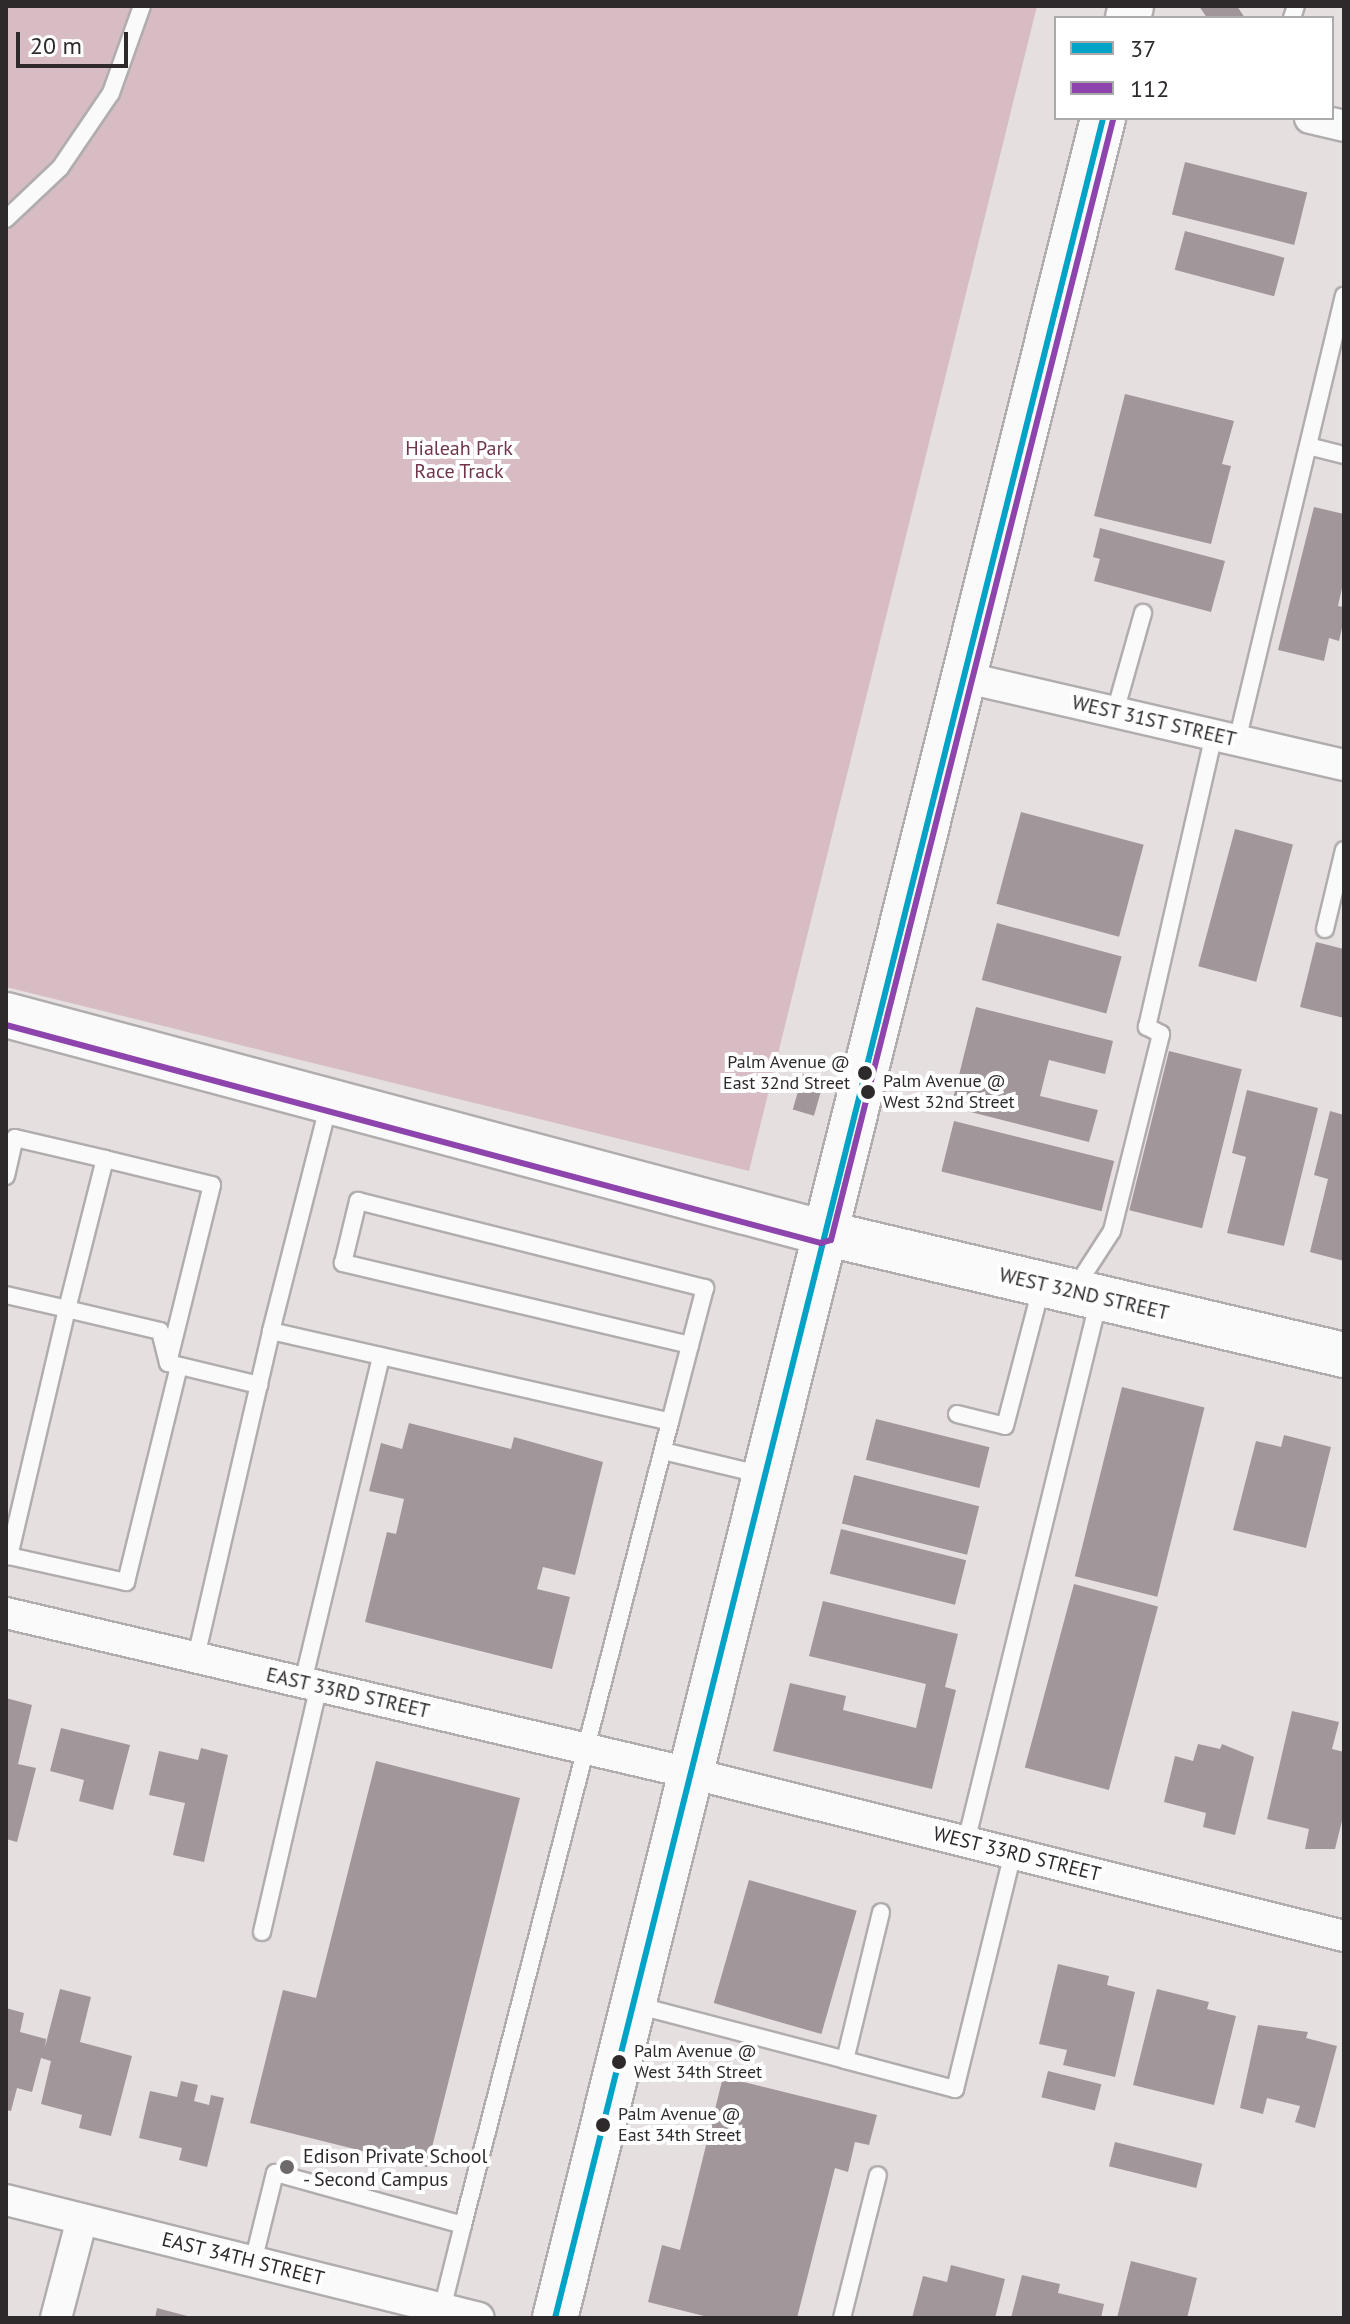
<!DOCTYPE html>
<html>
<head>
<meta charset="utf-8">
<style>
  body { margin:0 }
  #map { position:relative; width:1350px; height:2324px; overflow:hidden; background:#e5dfe0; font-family:"PT Sans",sans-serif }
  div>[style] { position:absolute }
  .green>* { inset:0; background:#d7bdc3 }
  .building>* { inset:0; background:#a1979a; transform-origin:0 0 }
  .roads { filter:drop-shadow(2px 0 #b1adae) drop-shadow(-2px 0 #b1adae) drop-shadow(0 2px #b1adae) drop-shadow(0 -2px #b1adae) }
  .lane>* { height:16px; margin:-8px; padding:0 8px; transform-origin:8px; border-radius:8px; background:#fbfafa }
  .street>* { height:30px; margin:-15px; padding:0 15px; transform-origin:15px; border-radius:15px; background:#fbfafa }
  .secondary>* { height:44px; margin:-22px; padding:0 22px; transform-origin:22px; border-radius:22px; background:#fbfafa }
  .bus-1>* { height:6px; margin:-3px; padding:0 3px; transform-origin:3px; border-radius:3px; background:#02a3c6 }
  .bus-2>* { height:6px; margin:-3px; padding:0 3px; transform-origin:3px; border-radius:3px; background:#8e44ad }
  .dots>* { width:22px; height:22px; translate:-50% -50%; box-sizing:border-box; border:4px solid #fff; border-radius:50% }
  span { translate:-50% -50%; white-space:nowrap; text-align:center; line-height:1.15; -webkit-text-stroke:8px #fff; paint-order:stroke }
  .bus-label { font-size:18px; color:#2e2a2b }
  .right { translate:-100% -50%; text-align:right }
  .left { translate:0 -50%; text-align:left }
  .park-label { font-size:20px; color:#6f3547 }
  .street-label { font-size:20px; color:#2e2a2b }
  .poi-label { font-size:20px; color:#2e2a2b }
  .frame { position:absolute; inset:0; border:8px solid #2e2a2b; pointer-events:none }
  .legend { position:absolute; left:1054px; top:16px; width:280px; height:104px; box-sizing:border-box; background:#fff; border:2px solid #abaaaa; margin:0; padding:10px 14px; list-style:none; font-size:24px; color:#2e2a2b }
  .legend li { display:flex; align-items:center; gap:16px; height:40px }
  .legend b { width:40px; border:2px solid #abaaaa }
  .scale { position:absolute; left:16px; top:32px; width:112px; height:36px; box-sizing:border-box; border:4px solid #2e2a2b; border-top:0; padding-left:10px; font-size:24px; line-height:28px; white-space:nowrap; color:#2e2a2b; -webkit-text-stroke:6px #fff; paint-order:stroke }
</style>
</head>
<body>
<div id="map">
  <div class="green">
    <i style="clip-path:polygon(6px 6px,1037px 6px,749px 1171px,6px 987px)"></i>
  </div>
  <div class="building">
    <i style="clip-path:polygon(1199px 6px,1237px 6px,1245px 18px,1207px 18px)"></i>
    <i style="left:1185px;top:162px;width:126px;height:54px;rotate:14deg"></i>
    <i style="left:1185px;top:231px;width:103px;height:40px;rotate:15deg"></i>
    <i style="clip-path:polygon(1125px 394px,1234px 421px,1222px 464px,1231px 466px,1211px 544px,1094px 516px)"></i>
    <i style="clip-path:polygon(1314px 507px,1344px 514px,1344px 579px,1338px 606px,1344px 607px,1344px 619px,1339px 641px,1329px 638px,1324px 661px,1278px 650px)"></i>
    <i style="clip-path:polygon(1100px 528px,1225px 561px,1211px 612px,1094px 581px,1100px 559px,1093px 557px)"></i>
    <i style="left:1021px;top:812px;width:127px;height:95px;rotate:15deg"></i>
    <i style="left:1235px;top:829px;width:60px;height:142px;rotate:15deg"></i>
    <i style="left:997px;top:923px;width:129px;height:59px;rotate:15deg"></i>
    <i style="clip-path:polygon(1316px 942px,1344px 949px,1344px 1018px,1300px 1007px)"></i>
    <i style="clip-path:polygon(976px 1007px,1113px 1041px,1105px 1074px,1049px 1060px,1040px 1096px,1098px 1110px,1089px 1142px,951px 1107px)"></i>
    <i style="left:1169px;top:1051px;width:75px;height:164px;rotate:14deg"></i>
    <i style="left:803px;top:1074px;width:22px;height:37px;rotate:16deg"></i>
    <i style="clip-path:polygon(1247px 1090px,1318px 1108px,1284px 1246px,1227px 1233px,1246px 1157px,1232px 1153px)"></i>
    <i style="clip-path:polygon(1330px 1111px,1344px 1115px,1344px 1261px,1310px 1252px,1328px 1179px,1314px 1175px)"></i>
    <i style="left:954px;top:1121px;width:165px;height:52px;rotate:14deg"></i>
    <i style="left:1122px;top:1387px;width:85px;height:195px;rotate:14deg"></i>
    <i style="left:876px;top:1419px;width:117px;height:42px;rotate:14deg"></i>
    <i style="clip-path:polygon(409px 1423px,511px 1449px,514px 1437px,603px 1462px,575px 1575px,543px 1567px,537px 1589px,570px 1597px,552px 1669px,365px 1622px,387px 1532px,396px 1534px,404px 1499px,369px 1491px,381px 1443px,402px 1449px)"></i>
    <i style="clip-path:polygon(1284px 1435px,1331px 1447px,1306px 1548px,1233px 1530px,1256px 1441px,1281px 1447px)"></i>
    <i style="left:854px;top:1475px;width:129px;height:50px;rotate:14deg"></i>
    <i style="left:841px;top:1529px;width:129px;height:46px;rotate:14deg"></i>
    <i style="left:1074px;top:1584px;width:87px;height:190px;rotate:15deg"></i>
    <i style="clip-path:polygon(823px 1601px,958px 1634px,945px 1687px,956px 1690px,932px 1789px,773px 1751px,790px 1683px,846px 1696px,843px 1710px,916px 1728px,926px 1684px,809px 1656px)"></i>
    <i style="clip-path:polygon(6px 1698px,32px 1705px,18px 1764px,36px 1768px,17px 1842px,6px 1839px)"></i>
    <i style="clip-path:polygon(1292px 1711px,1339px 1722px,1332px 1749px,1344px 1752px,1344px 1813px,1335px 1849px,1305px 1849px,1309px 1829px,1267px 1819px)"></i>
    <i style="clip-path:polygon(61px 1728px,130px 1745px,113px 1810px,79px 1801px,84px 1780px,50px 1771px)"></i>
    <i style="clip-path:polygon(1198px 1744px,1220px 1749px,1222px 1744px,1254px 1757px,1235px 1835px,1203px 1827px,1206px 1813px,1164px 1802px,1175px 1756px,1193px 1761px)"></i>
    <i style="clip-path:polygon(201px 1748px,228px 1755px,204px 1862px,173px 1855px,185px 1803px,149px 1795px,159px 1751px,198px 1760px)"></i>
    <i style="clip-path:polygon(376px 1761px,520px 1798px,427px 2167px,250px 2123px,283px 1990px,316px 1998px)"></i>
    <i style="left:749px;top:1880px;width:112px;height:128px;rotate:16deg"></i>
    <i style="clip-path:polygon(1058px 1964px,1109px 1976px,1107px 1985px,1135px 1992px,1115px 2077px,1063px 2065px,1067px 2050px,1039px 2044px)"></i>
    <i style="clip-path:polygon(60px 1989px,91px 1997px,80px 2042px,132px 2056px,111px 2136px,79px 2128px,82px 2115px,41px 2104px,51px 2061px,41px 2058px,32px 2092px,17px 2088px,11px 2111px,6px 2110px,6px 2008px,24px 2013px,20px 2032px,46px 2039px,45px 2047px)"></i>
    <i style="clip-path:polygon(1157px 1989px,1209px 2002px,1207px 2009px,1236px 2016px,1214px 2105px,1133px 2085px)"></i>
    <i style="clip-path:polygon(1258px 2025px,1308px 2032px,1306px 2038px,1337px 2046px,1315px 2128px,1295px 2122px,1300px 2106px,1267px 2098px,1263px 2114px,1240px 2108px)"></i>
    <i style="left:1048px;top:2071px;width:55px;height:27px;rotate:14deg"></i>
    <i style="clip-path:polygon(723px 2077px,877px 2115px,869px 2145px,855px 2142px,848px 2172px,835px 2168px,797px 2318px,712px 2318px,648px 2302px,662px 2245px,680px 2250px)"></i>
    <i style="clip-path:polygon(181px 2081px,198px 2085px,194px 2101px,209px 2105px,211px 2095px,224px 2098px,207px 2167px,179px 2160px,182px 2148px,139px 2138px,150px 2091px,177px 2097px)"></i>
    <i style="left:1115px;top:2142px;width:90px;height:25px;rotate:14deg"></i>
    <i style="clip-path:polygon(1131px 2261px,1197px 2278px,1187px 2318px,1117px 2318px)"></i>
    <i style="clip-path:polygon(951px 2265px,1005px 2279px,995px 2318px,912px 2318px,923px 2276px,947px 2282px)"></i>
    <i style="clip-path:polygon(1022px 2275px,1060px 2284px,1058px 2293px,1104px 2304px,1101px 2318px,1011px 2318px)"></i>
    <i style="clip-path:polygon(157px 2308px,191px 2317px,191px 2318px,155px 2318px)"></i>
  </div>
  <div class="roads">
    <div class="lane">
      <i style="left:1292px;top:18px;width:13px;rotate:-72deg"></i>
      <i style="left:6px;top:219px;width:74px;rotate:-43.4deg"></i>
      <i style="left:60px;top:168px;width:91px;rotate:-55.8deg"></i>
      <i style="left:111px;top:93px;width:92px;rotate:-70.4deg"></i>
      <i style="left:1308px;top:446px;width:37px;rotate:14deg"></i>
      <i style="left:1115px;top:712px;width:103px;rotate:-74.2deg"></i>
      <i style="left:1237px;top:741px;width:458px;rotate:-76.5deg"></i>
      <i style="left:1325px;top:929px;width:81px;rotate:-76.5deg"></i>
      <i style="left:6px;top:1176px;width:39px;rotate:-77deg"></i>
      <i style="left:15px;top:1138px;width:92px;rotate:13.1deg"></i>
      <i style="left:1075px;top:1288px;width:68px;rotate:-57deg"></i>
      <i style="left:1112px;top:1231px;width:203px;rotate:-76deg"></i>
      <i style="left:1161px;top:1034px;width:16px;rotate:-153deg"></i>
      <i style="left:1147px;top:1027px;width:300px;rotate:-77.1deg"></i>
      <i style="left:6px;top:1295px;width:63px;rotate:12.9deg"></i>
      <i style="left:67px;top:1309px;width:155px;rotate:-75.8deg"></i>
      <i style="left:105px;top:1159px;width:110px;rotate:13.7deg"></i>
      <i style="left:212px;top:1185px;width:183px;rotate:103.9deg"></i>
      <i style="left:168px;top:1363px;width:94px;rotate:13.6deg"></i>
      <i style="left:271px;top:1331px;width:235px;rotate:-75.7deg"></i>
      <i style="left:168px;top:1363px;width:33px;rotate:-104deg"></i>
      <i style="left:160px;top:1331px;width:96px;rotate:-166.7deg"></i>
      <i style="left:67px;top:1309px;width:254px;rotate:103.2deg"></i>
      <i style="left:9px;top:1556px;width:120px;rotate:12.5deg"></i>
      <i style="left:126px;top:1582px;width:222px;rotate:-76.2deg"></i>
      <i style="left:957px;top:1414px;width:49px;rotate:14deg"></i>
      <i style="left:1005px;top:1426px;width:146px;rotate:-75.3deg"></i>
      <i style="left:670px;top:1422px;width:80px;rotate:-75.4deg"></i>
      <i style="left:690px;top:1345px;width:357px;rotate:-166.7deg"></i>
      <i style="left:343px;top:1263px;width:64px;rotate:-76.4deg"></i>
      <i style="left:358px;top:1201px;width:358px;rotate:14.1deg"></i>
      <i style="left:705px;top:1288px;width:59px;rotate:104.7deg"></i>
      <i style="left:663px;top:1451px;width:103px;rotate:13.5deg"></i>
      <i style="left:196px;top:1657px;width:335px;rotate:-77deg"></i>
      <i style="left:271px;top:1331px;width:409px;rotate:12.8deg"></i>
      <i style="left:670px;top:1422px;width:829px;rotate:104.46deg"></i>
      <i style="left:463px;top:2225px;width:195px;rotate:-164.5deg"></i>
      <i style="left:275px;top:2173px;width:92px;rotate:103.9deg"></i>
      <i style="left:303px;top:1682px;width:335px;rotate:-76.5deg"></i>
      <i style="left:966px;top:1842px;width:559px;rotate:-76.24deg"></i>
      <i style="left:262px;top:1932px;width:253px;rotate:-77deg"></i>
      <i style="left:636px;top:2005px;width:216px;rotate:14.7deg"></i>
      <i style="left:845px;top:2060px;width:152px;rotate:-76.3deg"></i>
      <i style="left:845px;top:2060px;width:114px;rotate:14.8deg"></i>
      <i style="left:955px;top:2089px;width:243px;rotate:-76.2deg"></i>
      <i style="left:442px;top:2309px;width:87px;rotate:-76deg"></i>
      <i style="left:842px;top:2318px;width:147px;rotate:-75.9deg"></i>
    </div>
    <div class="street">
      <i style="left:1310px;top:118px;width:35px;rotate:13deg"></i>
      <i style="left:963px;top:677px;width:391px;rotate:13deg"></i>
      <i style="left:6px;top:1613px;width:702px;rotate:13.17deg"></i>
      <i style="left:690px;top:1773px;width:674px;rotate:14deg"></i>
      <i style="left:6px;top:2200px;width:487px;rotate:14deg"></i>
      <i style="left:56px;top:2318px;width:102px;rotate:-75.3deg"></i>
    </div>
    <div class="secondary">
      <i style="left:1128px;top:18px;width:12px;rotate:-76deg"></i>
      <i style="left:6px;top:1015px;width:847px;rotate:14.92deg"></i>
      <i style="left:824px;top:1233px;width:534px;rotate:13.2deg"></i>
      <i style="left:555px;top:2318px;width:2267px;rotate:-76.01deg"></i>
    </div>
  </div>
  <div class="bus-1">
    <i style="left:555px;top:2318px;width:2267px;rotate:-76.01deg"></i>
  </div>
  <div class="bus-2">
    <i style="left:6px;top:1025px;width:844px;rotate:14.98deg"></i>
    <i style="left:821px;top:1243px;width:10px;rotate:-17deg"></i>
    <i style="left:831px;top:1240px;width:1155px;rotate:-75.87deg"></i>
  </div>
  <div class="dots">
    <i style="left:865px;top:1073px;background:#2e2a2b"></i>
    <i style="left:868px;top:1092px;background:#2e2a2b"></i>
    <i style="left:619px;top:2062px;background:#2e2a2b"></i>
    <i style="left:603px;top:2125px;background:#2e2a2b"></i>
    <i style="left:287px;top:2167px;background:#6e696a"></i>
  </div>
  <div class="bus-label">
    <span class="right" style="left:850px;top:1073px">Palm Avenue @<br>East 32nd Street</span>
    <span class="left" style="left:883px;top:1092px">Palm Avenue @<br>West 32nd Street</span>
    <span class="left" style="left:634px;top:2062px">Palm Avenue @<br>West 34th Street</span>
    <span class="left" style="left:618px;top:2125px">Palm Avenue @<br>East 34th Street</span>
  </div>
  <div class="park-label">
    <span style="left:459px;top:460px">Hialeah Park<br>Race Track</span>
  </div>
  <div class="street-label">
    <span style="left:1154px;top:721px;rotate:13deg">WEST 31ST STREET</span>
    <span style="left:1084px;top:1294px;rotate:13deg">WEST 32ND STREET</span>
    <span style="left:348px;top:1693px;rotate:13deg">EAST 33RD STREET</span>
    <span style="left:1017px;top:1854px;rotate:14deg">WEST 33RD STREET</span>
    <span style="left:243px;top:2259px;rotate:14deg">EAST 34TH STREET</span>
  </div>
  <div class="poi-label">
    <span class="left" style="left:303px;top:2168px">Edison Private School<br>- Second Campus</span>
  </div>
  <div class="frame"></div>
  <ul class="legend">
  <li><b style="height:10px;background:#02a3c6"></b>37</li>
  <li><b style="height:10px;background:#8e44ad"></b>112</li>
  </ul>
  <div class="scale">20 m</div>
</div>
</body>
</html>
